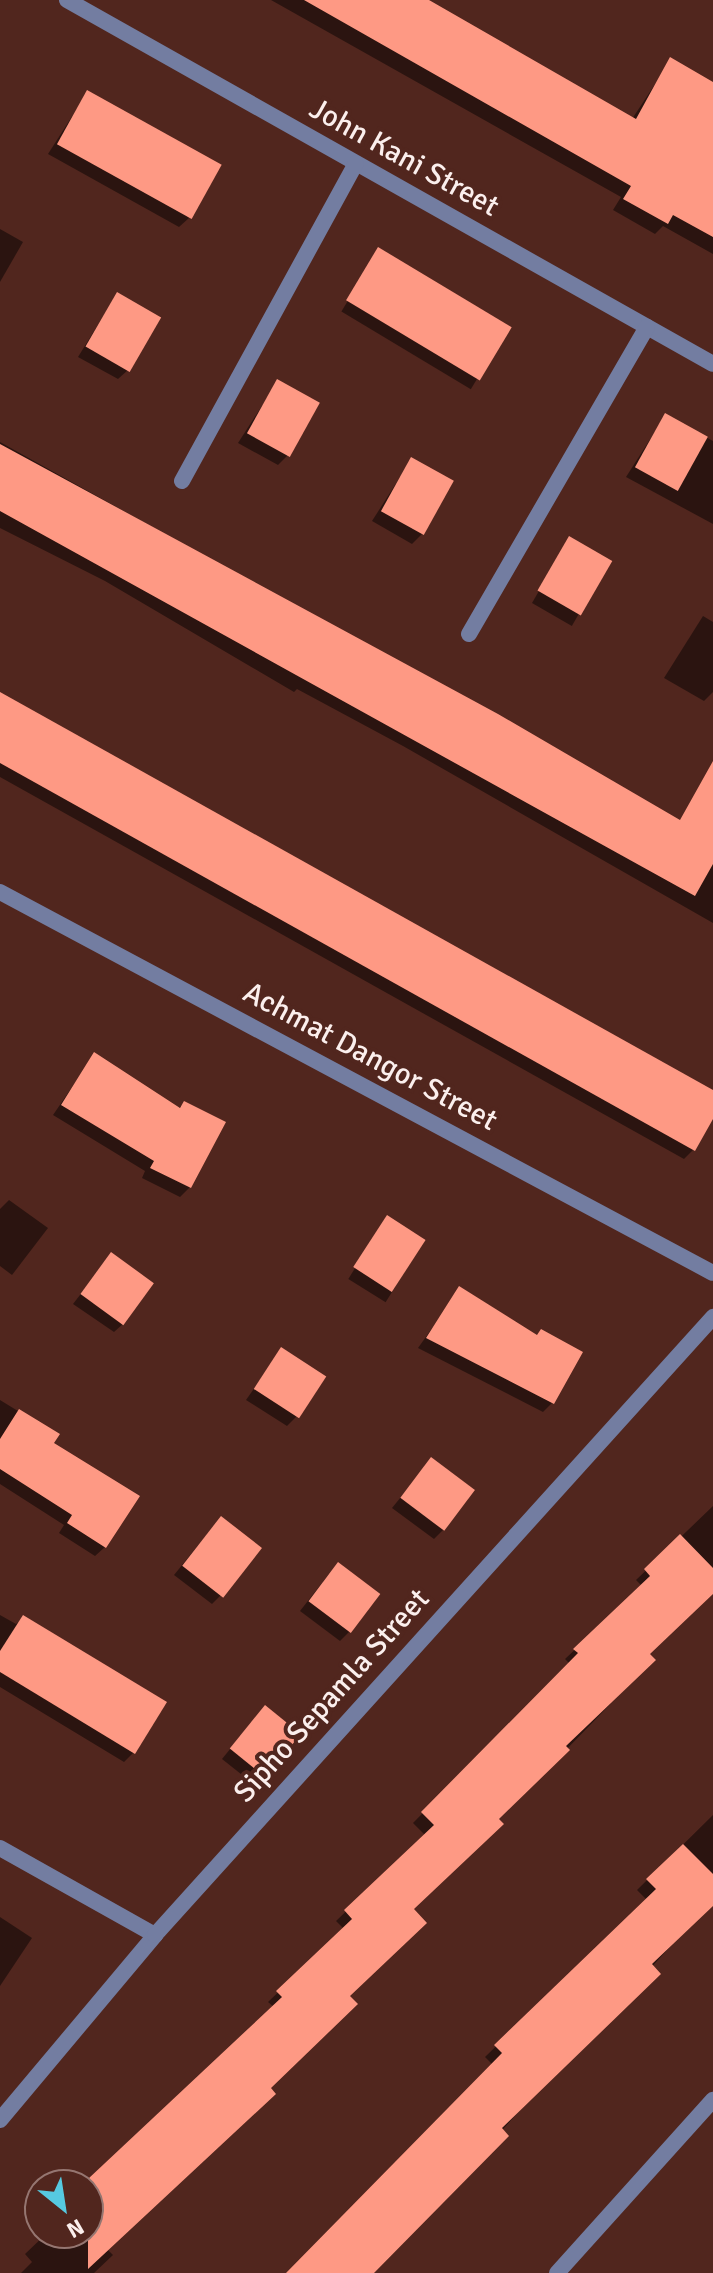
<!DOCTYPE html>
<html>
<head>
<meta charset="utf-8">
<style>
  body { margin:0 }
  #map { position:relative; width:713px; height:2273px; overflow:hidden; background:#51261e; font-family:Signika,sans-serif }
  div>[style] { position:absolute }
  .shadow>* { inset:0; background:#0007; transform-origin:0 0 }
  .building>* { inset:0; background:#fe9984; transform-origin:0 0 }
  .street>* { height:16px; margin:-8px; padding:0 8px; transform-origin:8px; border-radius:8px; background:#737da1 }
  span { translate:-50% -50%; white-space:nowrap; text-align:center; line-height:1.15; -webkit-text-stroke:8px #51261e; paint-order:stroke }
  .street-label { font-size:30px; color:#fbefed }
  .north { position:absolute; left:24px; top:2169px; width:80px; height:80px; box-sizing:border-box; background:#51261e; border:2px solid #957671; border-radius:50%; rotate:150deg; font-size:22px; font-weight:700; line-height:32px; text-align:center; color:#fbefed }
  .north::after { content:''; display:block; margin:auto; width:28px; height:36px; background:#56c9e0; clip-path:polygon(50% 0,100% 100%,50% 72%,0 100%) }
</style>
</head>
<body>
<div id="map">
  <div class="shadow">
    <i style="clip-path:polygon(271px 0,422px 0,632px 119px,671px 60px,713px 84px,713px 254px,663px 226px,655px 234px,613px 210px,621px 197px)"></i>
    <i style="clip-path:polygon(87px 93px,189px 218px,179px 227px,48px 154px)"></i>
    <i style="clip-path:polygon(0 229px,23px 242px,0 282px)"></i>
    <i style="left:379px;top:249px;width:151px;height:73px;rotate:31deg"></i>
    <i style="clip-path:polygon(117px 294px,128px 370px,118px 379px,78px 357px)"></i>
    <i style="clip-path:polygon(278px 381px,287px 456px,278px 465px,238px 443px)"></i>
    <i style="clip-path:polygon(665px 416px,713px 441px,713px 524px,626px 477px)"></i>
    <i style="clip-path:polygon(0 442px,713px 840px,713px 923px,403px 746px,297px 689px,294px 692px,105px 581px,0 528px)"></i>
    <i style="clip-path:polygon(411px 460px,422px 534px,412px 544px,372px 521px)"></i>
    <i style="left:569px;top:539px;width:46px;height:74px;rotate:30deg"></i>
    <i style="clip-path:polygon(703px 616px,713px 622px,713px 692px,704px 701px,664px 678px)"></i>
    <i style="clip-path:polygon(0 693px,713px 1092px,713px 1114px,693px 1150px,684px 1159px,0 777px)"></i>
    <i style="clip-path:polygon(94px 1055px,178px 1109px,184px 1103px,190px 1187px,180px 1197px,142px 1178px,145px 1171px,53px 1115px)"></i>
    <i style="clip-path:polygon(9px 1200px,48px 1228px,12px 1275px,0 1266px,0 1209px)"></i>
    <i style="left:387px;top:1217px;width:44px;height:73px;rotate:32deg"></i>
    <i style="clip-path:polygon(111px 1255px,124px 1323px,114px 1332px,73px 1304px)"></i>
    <i style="clip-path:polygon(460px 1289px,536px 1336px,552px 1403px,543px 1412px,418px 1348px)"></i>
    <i style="clip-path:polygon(281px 1350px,297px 1416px,287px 1426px,246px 1400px)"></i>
    <i style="clip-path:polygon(0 1400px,57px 1435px,52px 1443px,105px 1547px,95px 1556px,59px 1533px,64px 1525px,0 1484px)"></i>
    <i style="clip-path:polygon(431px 1460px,443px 1530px,434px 1539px,392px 1508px)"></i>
    <i style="clip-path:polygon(713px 1506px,713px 1592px,647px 1654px,653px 1660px,411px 1910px,348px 1996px,107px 2249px,113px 2255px,94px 2273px,21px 2273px,32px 2262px,25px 2254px,47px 2233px,88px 2233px,88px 2193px,274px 2007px,268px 2002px,344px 1929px,336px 1921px,425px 1835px,413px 1823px,570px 1664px,565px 1659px,642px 1586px,636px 1580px)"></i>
    <i style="clip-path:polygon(212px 1528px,221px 1595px,212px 1604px,174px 1575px)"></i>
    <i style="clip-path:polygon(329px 1574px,349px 1632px,340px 1641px,300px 1611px)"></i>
    <i style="clip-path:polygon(0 1615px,16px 1624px,24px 1617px,134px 1752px,124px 1762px,0 1687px)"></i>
    <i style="clip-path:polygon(256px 1717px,298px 1734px,256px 1786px,222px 1759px)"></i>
    <i style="clip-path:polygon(713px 1815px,713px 1900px,371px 2273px,288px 2273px,493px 2065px,485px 2057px,647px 1900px,637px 1890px)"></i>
    <i style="clip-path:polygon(0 1917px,32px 1938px,0 1986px)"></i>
  </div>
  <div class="building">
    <i style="clip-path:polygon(304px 0,429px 0,636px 119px,670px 57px,713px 82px,713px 237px,673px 215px,668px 224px,623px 199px,631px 186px)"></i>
    <i style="left:87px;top:90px;width:154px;height:62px;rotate:29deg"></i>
    <i style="left:378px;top:247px;width:156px;height:62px;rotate:31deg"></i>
    <i style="left:117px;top:292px;width:51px;height:63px;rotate:30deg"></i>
    <i style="left:277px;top:379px;width:49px;height:62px;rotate:29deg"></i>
    <i style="left:665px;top:413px;width:49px;height:62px;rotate:29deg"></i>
    <i style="clip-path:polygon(0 444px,498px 714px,680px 820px,713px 761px,713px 864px,695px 896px,0 511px)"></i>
    <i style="left:411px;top:457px;width:49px;height:62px;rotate:29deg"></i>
    <i style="left:569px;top:536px;width:50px;height:63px;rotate:30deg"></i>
    <i style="clip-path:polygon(0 692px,713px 1090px,713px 1119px,695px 1151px,0 763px)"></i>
    <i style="clip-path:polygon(94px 1052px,180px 1108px,184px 1101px,226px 1122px,191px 1188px,150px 1168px,154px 1161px,61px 1105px)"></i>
    <i style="left:387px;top:1215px;width:46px;height:62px;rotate:33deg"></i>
    <i style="left:111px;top:1252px;width:53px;height:52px;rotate:36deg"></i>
    <i style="clip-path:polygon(459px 1286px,537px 1335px,541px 1329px,583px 1352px,554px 1404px,426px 1338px)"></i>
    <i style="left:281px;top:1347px;width:54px;height:50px;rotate:33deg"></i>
    <i style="clip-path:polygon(19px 1409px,60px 1434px,54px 1443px,140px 1496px,106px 1548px,67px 1523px,72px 1515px,0 1469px,0 1439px)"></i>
    <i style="left:431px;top:1457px;width:55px;height:51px;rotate:37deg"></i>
    <i style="left:221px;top:1516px;width:52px;height:63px;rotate:38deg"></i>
    <i style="clip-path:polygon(680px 1534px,713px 1568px,713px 1594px,650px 1654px,656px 1660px,566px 1746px,570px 1750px,499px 1819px,504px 1824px,414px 1909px,427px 1923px,350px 1996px,358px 2004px,271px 2088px,276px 2094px,88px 2269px,88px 2179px,282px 1997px,276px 1991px,352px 1919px,344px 1910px,434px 1825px,421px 1812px,578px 1653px,573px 1649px,650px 1576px,644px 1569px)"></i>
    <i style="left:338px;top:1562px;width:53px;height:49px;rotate:37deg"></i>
    <i style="clip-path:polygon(23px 1615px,167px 1702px,135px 1754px,0 1672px,0 1651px)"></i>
    <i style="left:265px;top:1705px;width:46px;height:56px;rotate:39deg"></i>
    <i style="clip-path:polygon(683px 1844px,713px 1874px,713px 1906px,652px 1964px,661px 1974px,502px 2128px,509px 2136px,374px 2273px,286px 2273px,502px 2053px,494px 2045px,656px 1889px,646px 1879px)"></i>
  </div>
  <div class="street">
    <i style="left:67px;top:0;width:741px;rotate:29.4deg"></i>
    <i style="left:182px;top:481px;width:362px;rotate:-61.3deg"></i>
    <i style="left:469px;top:634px;width:355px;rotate:-59.9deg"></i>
    <i style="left:0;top:892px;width:808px;rotate:28.12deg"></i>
    <i style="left:0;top:1848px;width:178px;rotate:29.3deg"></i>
    <i style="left:0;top:2120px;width:241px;rotate:-50deg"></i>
    <i style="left:155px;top:1935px;width:833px;rotate:-47.92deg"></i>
    <i style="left:557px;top:2273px;width:233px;rotate:-48deg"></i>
  </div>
  <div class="street-label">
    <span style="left:404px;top:158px;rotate:29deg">John Kani Street</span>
    <span style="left:370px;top:1057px;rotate:28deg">Achmat Dangor Street</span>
    <span style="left:332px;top:1696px;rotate:-48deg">Sipho Sepamla Street</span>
  </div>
  <div class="north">N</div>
</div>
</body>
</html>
